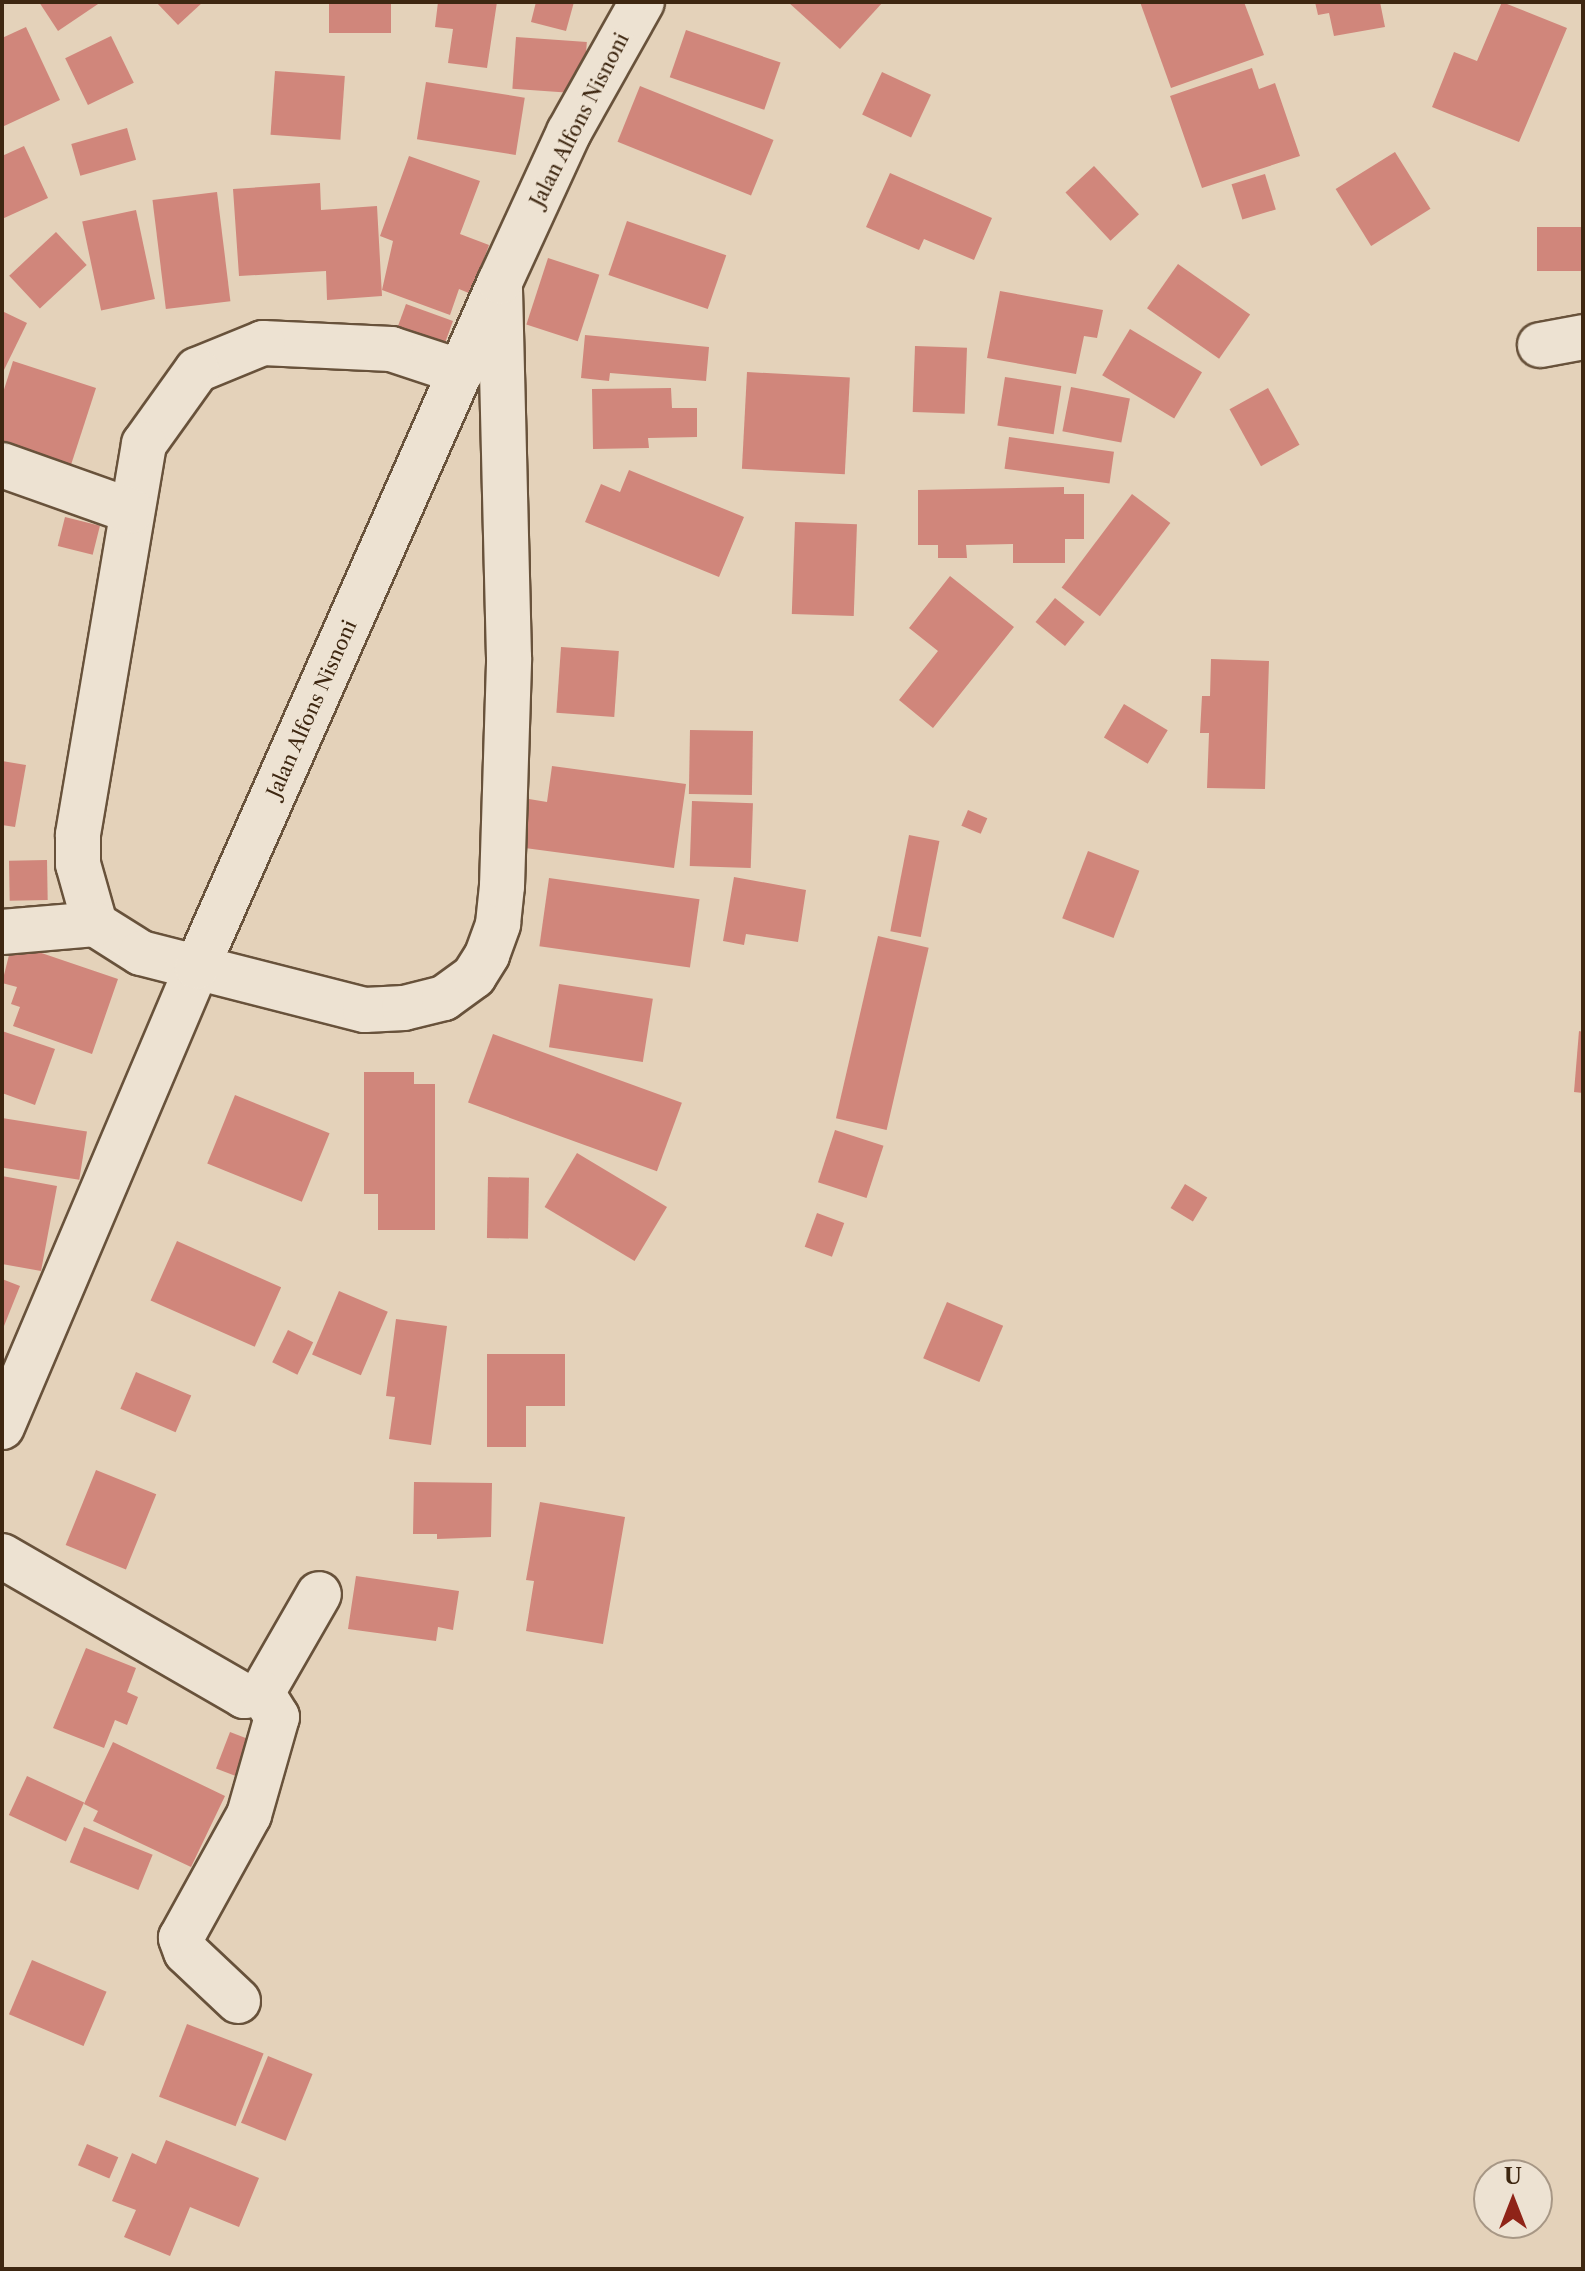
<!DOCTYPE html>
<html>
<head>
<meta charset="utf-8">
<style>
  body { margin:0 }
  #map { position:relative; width:1585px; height:2271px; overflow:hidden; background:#e4d2ba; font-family:"Libre Caslon Text",serif }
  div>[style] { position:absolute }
  .building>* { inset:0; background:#d0867b; transform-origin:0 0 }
  .roads { filter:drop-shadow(2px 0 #68523b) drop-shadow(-2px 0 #68523b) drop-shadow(0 2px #68523b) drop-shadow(0 -2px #68523b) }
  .street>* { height:44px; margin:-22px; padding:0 22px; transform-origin:22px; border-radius:22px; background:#ede2d2 }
  .secondary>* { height:44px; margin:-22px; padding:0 22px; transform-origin:22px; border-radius:22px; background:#ede2d2 }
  span { translate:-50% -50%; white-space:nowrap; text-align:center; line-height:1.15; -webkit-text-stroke:6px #ede2d2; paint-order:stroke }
  .street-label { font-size:20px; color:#3e2711 }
  .frame { position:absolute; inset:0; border:4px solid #3e2711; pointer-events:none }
  .north { position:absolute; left:1473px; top:2159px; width:80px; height:80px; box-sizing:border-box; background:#ede2d2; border:2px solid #a79785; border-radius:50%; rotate:0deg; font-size:22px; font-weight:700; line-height:32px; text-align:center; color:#3e2711 }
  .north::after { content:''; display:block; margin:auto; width:28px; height:36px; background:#8f2418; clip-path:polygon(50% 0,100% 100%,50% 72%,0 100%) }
</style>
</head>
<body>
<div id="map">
  <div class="building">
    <i style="clip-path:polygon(39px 2px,101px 2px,58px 31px)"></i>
    <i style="clip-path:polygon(156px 2px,203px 2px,178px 25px)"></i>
    <i style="left:329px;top:2px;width:62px;height:31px"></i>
    <i style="clip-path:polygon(438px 2px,497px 2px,487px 68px,448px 63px,453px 29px,435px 27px)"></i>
    <i style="clip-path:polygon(536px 2px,574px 2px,566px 31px,531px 22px)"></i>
    <i style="clip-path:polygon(788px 2px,883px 2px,840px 49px)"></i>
    <i style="clip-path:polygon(1140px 2px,1244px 2px,1264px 55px,1171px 88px)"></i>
    <i style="clip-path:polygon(1315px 2px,1380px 2px,1385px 27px,1334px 36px,1329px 13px,1318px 15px)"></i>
    <i style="clip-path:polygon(1502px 2px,1567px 28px,1519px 142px,1432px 107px,1454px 52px,1477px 61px)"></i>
    <i style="clip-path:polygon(26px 27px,60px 100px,2px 127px,2px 38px)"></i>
    <i style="left:686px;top:30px;width:100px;height:50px;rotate:19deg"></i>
    <i style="left:111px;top:36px;width:52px;height:51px;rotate:64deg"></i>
    <i style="left:516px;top:37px;width:71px;height:52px;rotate:4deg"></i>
    <i style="clip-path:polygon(1252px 68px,1259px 89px,1275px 83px,1300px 156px,1202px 188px,1170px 96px)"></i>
    <i style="left:275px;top:71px;width:70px;height:64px;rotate:4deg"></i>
    <i style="left:882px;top:72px;width:54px;height:47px;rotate:25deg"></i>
    <i style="left:426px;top:82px;width:100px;height:58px;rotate:9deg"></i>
    <i style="left:640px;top:86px;width:144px;height:60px;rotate:22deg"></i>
    <i style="left:127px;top:128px;width:33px;height:58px;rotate:74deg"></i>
    <i style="clip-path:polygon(24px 146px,48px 198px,2px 219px,2px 156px)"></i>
    <i style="left:1395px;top:152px;width:67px;height:70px;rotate:58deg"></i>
    <i style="clip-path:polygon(409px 156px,480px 181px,460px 234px,489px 245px,471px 294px,459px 289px,450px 315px,382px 290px,393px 241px,380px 236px)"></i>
    <i style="left:1094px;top:166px;width:66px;height:39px;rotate:47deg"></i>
    <i style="clip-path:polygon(890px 173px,992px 218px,974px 260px,924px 239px,919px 250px,866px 227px)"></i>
    <i style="left:1265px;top:174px;width:37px;height:35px;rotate:73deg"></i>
    <i style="clip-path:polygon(320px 183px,321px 210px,377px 206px,382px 296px,327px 300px,326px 271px,239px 276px,233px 189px)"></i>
    <i style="left:217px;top:192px;width:110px;height:65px;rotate:83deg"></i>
    <i style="left:136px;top:210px;width:91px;height:55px;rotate:78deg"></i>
    <i style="left:627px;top:221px;width:105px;height:57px;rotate:19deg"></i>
    <i style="left:1583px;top:227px;width:44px;height:46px;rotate:90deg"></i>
    <i style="left:56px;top:232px;width:45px;height:64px;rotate:47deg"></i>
    <i style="left:548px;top:258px;width:54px;height:70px;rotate:18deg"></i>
    <i style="left:1178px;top:264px;width:88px;height:54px;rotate:35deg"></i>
    <i style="clip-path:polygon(1000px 291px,1103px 310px,1097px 338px,1084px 336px,1076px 374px,987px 358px)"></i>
    <i style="left:406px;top:304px;width:50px;height:38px;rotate:20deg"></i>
    <i style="clip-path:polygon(2px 311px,27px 323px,2px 374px)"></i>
    <i style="left:1130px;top:329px;width:84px;height:54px;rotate:31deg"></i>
    <i style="clip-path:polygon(585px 335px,709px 347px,706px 381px,610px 373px,609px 381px,581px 378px)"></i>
    <i style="left:915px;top:346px;width:52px;height:66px;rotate:2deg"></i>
    <i style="clip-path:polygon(13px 361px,96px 388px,69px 471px,2px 449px,2px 396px)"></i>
    <i style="left:747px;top:372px;width:103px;height:97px;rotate:3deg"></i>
    <i style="left:1005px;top:377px;width:57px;height:49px;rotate:9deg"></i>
    <i style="left:1071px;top:387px;width:60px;height:45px;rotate:11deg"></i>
    <i style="clip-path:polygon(671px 388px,672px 408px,697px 408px,697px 437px,648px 438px,649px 448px,593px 449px,592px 389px)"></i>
    <i style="left:1268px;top:388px;width:65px;height:44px;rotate:61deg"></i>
    <i style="left:1009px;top:437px;width:106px;height:32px;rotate:8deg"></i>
    <i style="clip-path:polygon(629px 470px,744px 517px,719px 577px,585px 522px,601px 484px,620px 492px)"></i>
    <i style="clip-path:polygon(1064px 487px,1064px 494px,1084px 494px,1084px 539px,1065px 539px,1065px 563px,1013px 563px,1013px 544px,966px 545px,967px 558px,938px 558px,938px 545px,918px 545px,918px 490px)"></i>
    <i style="left:1132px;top:494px;width:48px;height:117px;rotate:37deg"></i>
    <i style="left:65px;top:517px;width:36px;height:30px;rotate:14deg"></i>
    <i style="left:795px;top:522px;width:62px;height:92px;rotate:2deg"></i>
    <i style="clip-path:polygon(950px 576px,1014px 627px,933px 728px,899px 700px,938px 651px,909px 628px)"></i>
    <i style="left:1055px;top:598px;width:38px;height:31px;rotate:39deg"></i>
    <i style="left:561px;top:647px;width:58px;height:66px;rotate:4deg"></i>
    <i style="clip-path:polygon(1211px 659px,1269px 661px,1265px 789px,1207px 788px,1209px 733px,1200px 733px,1202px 696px,1210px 696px)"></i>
    <i style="left:1124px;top:704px;width:51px;height:39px;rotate:31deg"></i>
    <i style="left:690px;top:730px;width:63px;height:64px;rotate:1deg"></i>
    <i style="clip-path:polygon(2px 761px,26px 765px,15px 827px,2px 825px)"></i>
    <i style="clip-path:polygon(552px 766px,686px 784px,674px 868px,510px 846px,517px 797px,547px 802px)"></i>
    <i style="left:692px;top:801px;width:61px;height:65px;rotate:2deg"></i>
    <i style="left:968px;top:810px;width:21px;height:17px;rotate:23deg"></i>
    <i style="left:909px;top:835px;width:31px;height:98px;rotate:11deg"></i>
    <i style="left:1088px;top:851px;width:55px;height:72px;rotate:21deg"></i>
    <i style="left:47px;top:860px;width:40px;height:38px;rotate:89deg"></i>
    <i style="clip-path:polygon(734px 877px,806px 890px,798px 942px,746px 934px,744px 945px,723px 941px)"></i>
    <i style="left:549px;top:878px;width:152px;height:69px;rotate:8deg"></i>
    <i style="left:878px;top:936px;width:52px;height:187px;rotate:13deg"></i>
    <i style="clip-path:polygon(12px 943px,118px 979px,92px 1054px,13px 1026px,20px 1007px,11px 1004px,17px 987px,2px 983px)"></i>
    <i style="left:559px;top:984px;width:95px;height:64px;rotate:9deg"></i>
    <i style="clip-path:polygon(2px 1031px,55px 1049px,35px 1105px,2px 1093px)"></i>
    <i style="clip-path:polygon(1579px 1031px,1583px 1032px,1583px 1093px,1574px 1092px)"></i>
    <i style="left:493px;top:1034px;width:201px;height:73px;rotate:20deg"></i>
    <i style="clip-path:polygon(364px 1072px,414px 1072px,414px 1084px,435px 1084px,435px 1230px,378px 1230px,378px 1194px,364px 1194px)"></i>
    <i style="left:235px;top:1095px;width:102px;height:74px;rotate:22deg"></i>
    <i style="left:2px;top:1118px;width:86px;height:49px;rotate:9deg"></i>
    <i style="left:835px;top:1130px;width:51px;height:55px;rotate:18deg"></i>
    <i style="left:577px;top:1153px;width:105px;height:63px;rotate:31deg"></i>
    <i style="clip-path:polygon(2px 1176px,57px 1186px,41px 1271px,2px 1264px)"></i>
    <i style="left:488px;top:1177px;width:41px;height:61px;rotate:1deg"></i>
    <i style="left:1185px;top:1184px;width:26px;height:28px;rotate:31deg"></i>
    <i style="left:817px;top:1213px;width:29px;height:36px;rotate:20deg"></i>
    <i style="left:177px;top:1241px;width:114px;height:65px;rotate:24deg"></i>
    <i style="clip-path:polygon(2px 1279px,20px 1286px,2px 1331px)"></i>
    <i style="left:339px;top:1291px;width:53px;height:69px;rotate:23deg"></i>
    <i style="left:947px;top:1302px;width:61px;height:61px;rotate:23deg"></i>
    <i style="clip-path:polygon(396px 1319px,447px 1326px,431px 1445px,389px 1439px,395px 1397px,386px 1396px)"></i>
    <i style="left:288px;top:1330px;width:28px;height:36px;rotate:26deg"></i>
    <i style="clip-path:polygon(487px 1354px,565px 1354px,565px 1406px,526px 1406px,526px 1447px,487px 1447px)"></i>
    <i style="left:136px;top:1372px;width:60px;height:40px;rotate:23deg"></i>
    <i style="left:96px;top:1470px;width:65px;height:81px;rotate:22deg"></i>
    <i style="clip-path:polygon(414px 1482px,492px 1483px,491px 1537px,437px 1539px,437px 1534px,413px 1534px)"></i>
    <i style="clip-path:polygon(540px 1502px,625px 1517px,603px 1644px,526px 1631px,534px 1581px,526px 1580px)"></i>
    <i style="clip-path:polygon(356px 1576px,459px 1591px,453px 1630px,438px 1627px,436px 1641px,348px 1629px)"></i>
    <i style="clip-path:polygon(86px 1648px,136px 1668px,127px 1692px,138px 1697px,127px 1725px,115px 1720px,104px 1748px,53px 1728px)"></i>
    <i style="left:230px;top:1732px;width:33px;height:39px;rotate:21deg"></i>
    <i style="clip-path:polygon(113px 1742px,225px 1796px,191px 1867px,93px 1821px,98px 1811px,84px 1804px)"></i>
    <i style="left:27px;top:1776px;width:63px;height:43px;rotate:25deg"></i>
    <i style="left:84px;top:1827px;width:74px;height:38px;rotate:22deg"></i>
    <i style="left:32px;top:1960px;width:81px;height:59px;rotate:23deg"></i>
    <i style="left:187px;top:2024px;width:82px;height:78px;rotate:21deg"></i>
    <i style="left:268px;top:2056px;width:48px;height:72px;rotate:22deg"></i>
    <i style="clip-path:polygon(166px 2140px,259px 2178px,239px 2227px,190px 2207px,170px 2256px,124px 2237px,136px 2210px,112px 2201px,132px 2153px,156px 2164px)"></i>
    <i style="left:87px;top:2144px;width:34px;height:23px;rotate:23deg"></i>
  </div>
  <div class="roads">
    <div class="street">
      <i style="left:1540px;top:345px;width:44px;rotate:-10.5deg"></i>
      <i style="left:461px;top:372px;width:74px;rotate:-161.8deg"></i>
      <i style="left:391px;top:349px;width:128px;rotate:-177.3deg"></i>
      <i style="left:263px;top:343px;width:71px;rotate:157.8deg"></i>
      <i style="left:197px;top:370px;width:91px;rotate:125.6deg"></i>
      <i style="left:144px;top:444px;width:397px;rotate:99.6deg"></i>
      <i style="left:78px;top:835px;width:29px;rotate:90deg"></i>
      <i style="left:78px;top:864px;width:62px;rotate:74.2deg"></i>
      <i style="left:95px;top:924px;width:54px;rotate:32.2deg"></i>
      <i style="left:141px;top:953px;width:231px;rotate:14.3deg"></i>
      <i style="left:365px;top:1010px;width:39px;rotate:-3deg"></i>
      <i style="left:404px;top:1008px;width:41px;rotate:-14deg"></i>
      <i style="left:444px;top:998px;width:37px;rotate:-36deg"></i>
      <i style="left:474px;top:976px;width:25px;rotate:-58deg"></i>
      <i style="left:487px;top:955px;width:33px;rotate:-70deg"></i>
      <i style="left:498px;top:924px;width:38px;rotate:-84deg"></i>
      <i style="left:502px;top:886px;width:228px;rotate:-88.2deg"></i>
      <i style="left:509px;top:658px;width:376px;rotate:-91.4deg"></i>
      <i style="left:2px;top:465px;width:137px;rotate:19.6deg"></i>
      <i style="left:2px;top:932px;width:93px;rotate:-4.9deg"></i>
      <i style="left:2px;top:1556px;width:280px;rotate:30deg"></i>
      <i style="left:244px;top:1696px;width:18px;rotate:-9deg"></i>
      <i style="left:262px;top:1693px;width:114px;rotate:-60.1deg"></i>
      <i style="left:238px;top:2001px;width:71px;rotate:-136.7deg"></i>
      <i style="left:186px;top:1952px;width:15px;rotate:-110deg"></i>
      <i style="left:181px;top:1938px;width:141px;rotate:-61.1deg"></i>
      <i style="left:249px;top:1815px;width:102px;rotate:-74.1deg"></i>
      <i style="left:277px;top:1717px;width:28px;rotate:-122deg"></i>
    </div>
    <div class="secondary">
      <i style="left:2px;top:1427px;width:500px;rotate:-67deg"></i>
      <i style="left:197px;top:967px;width:749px;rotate:-66.14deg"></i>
      <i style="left:500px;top:282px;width:165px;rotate:-65.3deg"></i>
      <i style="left:569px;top:132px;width:149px;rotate:-60.7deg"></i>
    </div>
  </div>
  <div class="street-label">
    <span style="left:580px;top:120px;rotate:-63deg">Jalan Alfons Nisnoni</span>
    <span style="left:312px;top:709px;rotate:-66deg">Jalan Alfons Nisnoni</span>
  </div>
  <div class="frame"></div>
  <div class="north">U</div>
</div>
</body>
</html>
